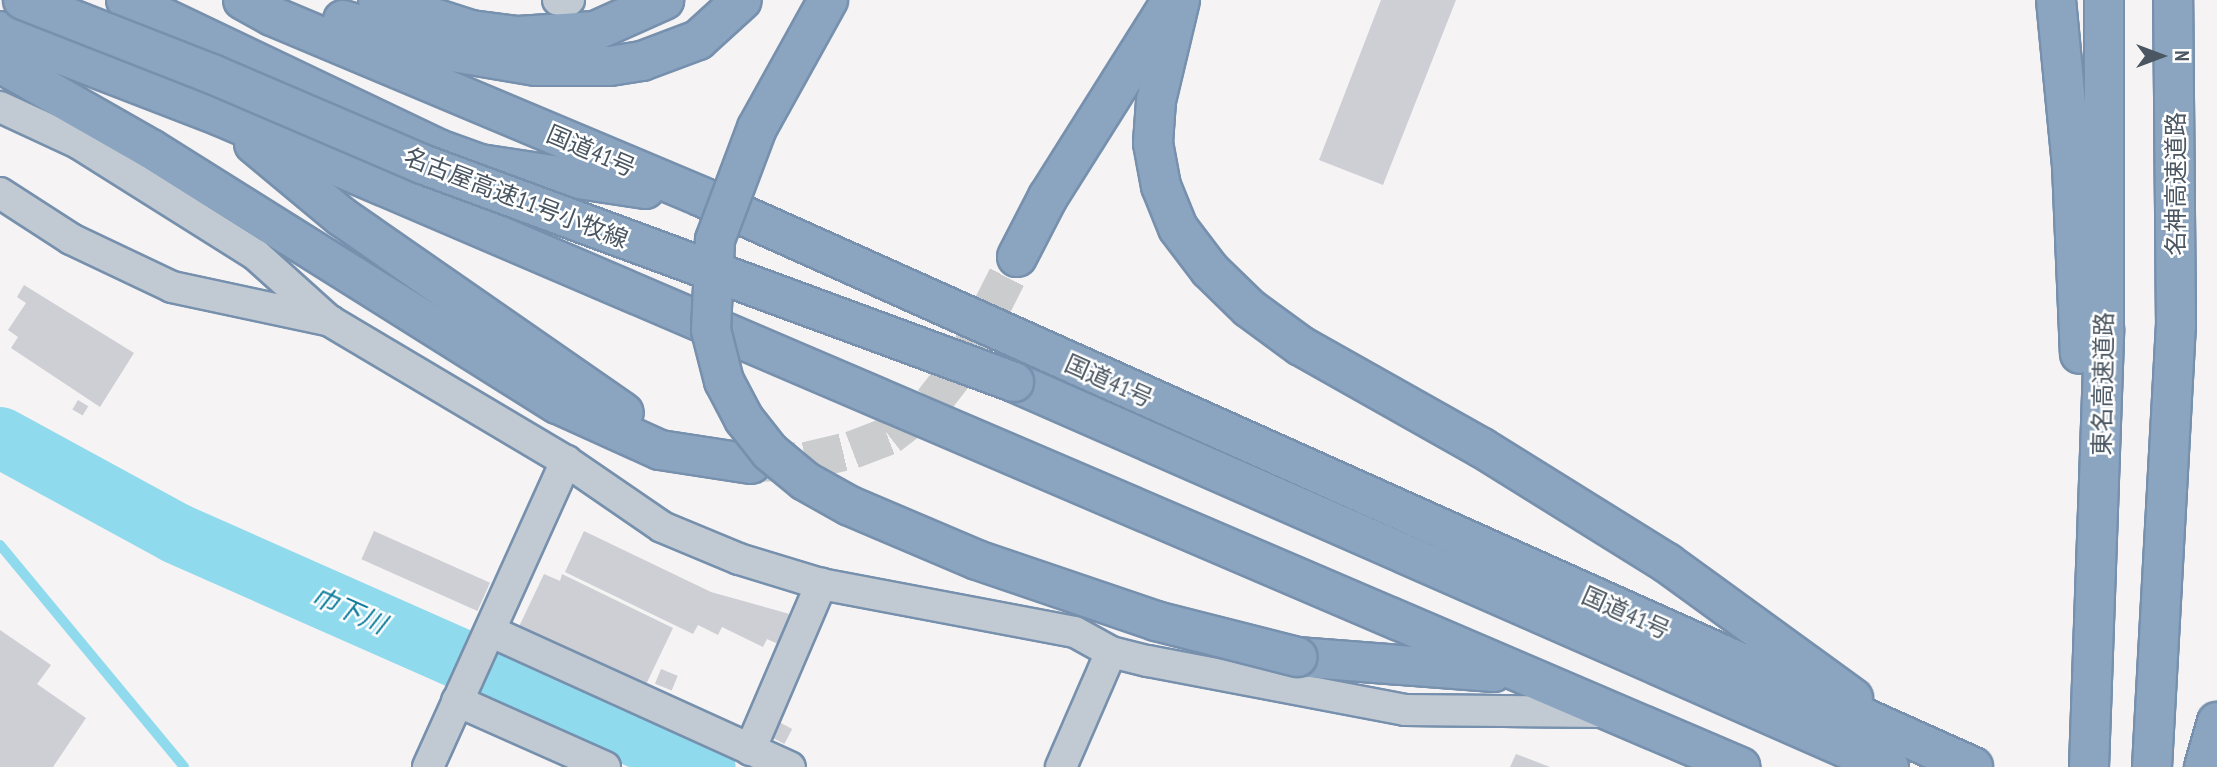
<!DOCTYPE html>
<html>
<head>
<meta charset="utf-8">
<style>
  body { margin:0 }
  #map { position:relative; width:2217px; height:767px; overflow:hidden; background:#f5f3f3; font-family:"PT Sans Narrow","Noto Sans JP",sans-serif }
  div>[style] { position:absolute }
  .stream>* { height:10px; margin:-5px; padding:0 5px; transform-origin:5px; border-radius:5px; background:#90daee }
  .river>* { height:61px; margin:-30.5px; padding:0 30.5px; transform-origin:30.5px; border-radius:30.5px; background:#90daee }
  .building>* { inset:0; background:#cdcfd5; transform-origin:0 0 }
  .highway-tunnel>* { height:38px; margin-top:-19px; transform-origin:0; background:repeating-linear-gradient(90deg,#caccce 0 38px,transparent 0 57px) }
  .roads { filter:drop-shadow(2px 0 #7690ad) drop-shadow(-2px 0 #7690ad) drop-shadow(0 2px #7690ad) drop-shadow(0 -2px #7690ad) }
  .street>* { height:30px; margin:-15px; padding:0 15px; transform-origin:15px; border-radius:15px; background:#c1cad2 }
  .highway>* { height:38px; margin:-19px; padding:0 19px; transform-origin:19px; border-radius:19px; background:#8ba5c1 }
  .bridges { filter:drop-shadow(2px 0 #7690ad) drop-shadow(-2px 0 #7690ad) drop-shadow(0 2px #7690ad) drop-shadow(0 -2px #7690ad) }
  .highway-bridge>* { height:38px; margin:-19px; padding:0 19px; transform-origin:19px; border-radius:19px; background:#8ba5c1 }
  span { translate:-50% -50%; white-space:nowrap; text-align:center; line-height:1.15; -webkit-text-stroke:5px #fff; paint-order:stroke }
  .street-label { font-size:24px; color:#4a5661 }
  .water-label { font-size:26px; color:#0c7c9b; font-style:italic }
  .north { position:absolute; left:2126px; top:21px; width:70px; height:70px; -webkit-text-stroke:5px #fff; paint-order:stroke; rotate:90deg; font-size:19px; font-weight:700; line-height:28px; text-align:center; color:#4a5661 }
  .north::after { content:''; display:block; margin:auto; width:24px; height:32px; background:#4a5661; clip-path:polygon(50% 0,100% 100%,50% 72%,0 100%) }
</style>
</head>
<body>
<div id="map">
  <div class="stream">
    <i style="left:0;top:545px;width:288px;rotate:50.3deg"></i>
  </div>
  <div class="river">
    <i style="left:0;top:437px;width:200px;rotate:28.6deg"></i>
    <i style="left:176px;top:533px;width:578px;rotate:23.86deg"></i>
  </div>
  <div class="building">
    <i style="clip-path:polygon(1381px 0,1456px 0,1383px 185px,1319px 160px)"></i>
    <i style="clip-path:polygon(24px 285px,134px 353px,100px 407px,11px 348px,18px 337px,8px 330px,26px 303px,17px 297px)"></i>
    <i style="left:78px;top:400px;width:12px;height:11px;rotate:31deg"></i>
    <i style="left:374px;top:531px;width:127px;height:31px;rotate:24deg"></i>
    <i style="clip-path:polygon(584px 531px,711px 592px,793px 615px,778px 644px,767px 639px,763px 647px,722px 627px,718px 635px,698px 625px,693px 634px,565px 572px)"></i>
    <i style="clip-path:polygon(544px 574px,560px 581px,562px 574px,673px 628px,641px 695px,515px 635px)"></i>
    <i style="clip-path:polygon(0 630px,51px 665px,37px 684px,86px 718px,53px 767px,0 767px)"></i>
    <i style="left:661px;top:669px;width:18px;height:16px;rotate:22deg"></i>
    <i style="left:779px;top:722px;width:15px;height:17px;rotate:28deg"></i>
    <i style="clip-path:polygon(1516px 754px,1550px 767px,1510px 767px)"></i>
  </div>
  <div class="highway-tunnel">
    <i style="left:758px;top:463px;width:48px;rotate:-2.4deg"></i>
    <i style="left:806px;top:461px;width:47px;rotate:-13.4deg"></i>
    <i style="left:852px;top:450px;width:40px;rotate:-21deg"></i>
    <i style="left:889px;top:436px;width:56px;rotate:-37.7deg"></i>
    <i style="left:933px;top:402px;width:51px;rotate:-52.2deg"></i>
    <i style="left:964px;top:362px;width:118px;rotate:-63.2deg"></i>
  </div>
  <div class="roads">
    <div class="street">
      <i style="left:558px;top:0;width:11px"></i>
      <i style="left:0;top:107px;width:86px;rotate:24.8deg"></i>
      <i style="left:78px;top:143px;width:210px;rotate:32.2deg"></i>
      <i style="left:256px;top:255px;width:96px;rotate:42deg"></i>
      <i style="left:0;top:193px;width:85px;rotate:32.9deg"></i>
      <i style="left:71px;top:239px;width:112px;rotate:25.4deg"></i>
      <i style="left:172px;top:287px;width:162px;rotate:12.1deg"></i>
      <i style="left:330px;top:321px;width:274px;rotate:30.7deg"></i>
      <i style="left:566px;top:461px;width:116px;rotate:34.5deg"></i>
      <i style="left:662px;top:527px;width:83px;rotate:22.6deg"></i>
      <i style="left:739px;top:559px;width:86px;rotate:17deg"></i>
      <i style="left:821px;top:584px;width:258px;rotate:10.7deg"></i>
      <i style="left:1075px;top:632px;width:41px;rotate:29.1deg"></i>
      <i style="left:1111px;top:652px;width:38px;rotate:14deg"></i>
      <i style="left:1148px;top:661px;width:262px;rotate:10.8deg"></i>
      <i style="left:1405px;top:710px;width:196px;rotate:0.6deg"></i>
      <i style="left:492px;top:632px;width:327px;rotate:24.4deg"></i>
      <i style="left:457px;top:701px;width:162px;rotate:24deg"></i>
      <i style="left:750px;top:750px;width:181px;rotate:-66.8deg"></i>
      <i style="left:428px;top:767px;width:336px;rotate:-65.7deg"></i>
      <i style="left:1061px;top:767px;width:125px;rotate:-66.5deg"></i>
    </div>
    <div class="highway">
      <i style="left:126px;top:0;width:346px;rotate:25.5deg"></i>
      <i style="left:438px;top:149px;width:45px;rotate:19.7deg"></i>
      <i style="left:480px;top:164px;width:167px;rotate:8.6deg"></i>
      <i style="left:243px;top:0;width:33px;rotate:29deg"></i>
      <i style="left:272px;top:16px;width:467px;rotate:22.8deg"></i>
      <i style="left:702px;top:197px;width:1393px;rotate:24.15deg"></i>
      <i style="left:378px;top:0;width:98px;rotate:17.9deg"></i>
      <i style="left:471px;top:30px;width:47px;rotate:7.3deg"></i>
      <i style="left:518px;top:36px;width:77px;rotate:-3.7deg"></i>
      <i style="left:595px;top:31px;width:76px;rotate:-24.2deg"></i>
      <i style="left:1180px;top:0;width:104px;rotate:103.4deg"></i>
      <i style="left:1156px;top:101px;width:42px;rotate:94.1deg"></i>
      <i style="left:1153px;top:143px;width:44px;rotate:79.5deg"></i>
      <i style="left:1161px;top:186px;width:45px;rotate:68deg"></i>
      <i style="left:1178px;top:228px;width:53px;rotate:52.7deg"></i>
      <i style="left:1210px;top:270px;width:54px;rotate:44.3deg"></i>
      <i style="left:1249px;top:308px;width:64px;rotate:36.2deg"></i>
      <i style="left:1301px;top:346px;width:208px;rotate:29.4deg"></i>
      <i style="left:1482px;top:448px;width:218px;rotate:31.9deg"></i>
      <i style="left:1667px;top:563px;width:230px;rotate:36deg"></i>
      <i style="left:2056px;top:0;width:166px;rotate:84.5deg"></i>
      <i style="left:2072px;top:165px;width:189px;rotate:87.6deg"></i>
      <i style="left:343px;top:20px;width:115px;rotate:16.2deg"></i>
      <i style="left:453px;top:52px;width:84px;rotate:9.6deg"></i>
      <i style="left:536px;top:66px;width:74px"></i>
      <i style="left:610px;top:66px;width:32px;rotate:-9deg"></i>
      <i style="left:642px;top:61px;width:60px;rotate:-20.6deg"></i>
      <i style="left:698px;top:40px;width:59px;rotate:-42.3deg"></i>
      <i style="left:0;top:31px;width:236px;rotate:21.1deg"></i>
      <i style="left:220px;top:116px;width:1654px;rotate:23.18deg"></i>
      <i style="left:0;top:63px;width:174px;rotate:29.7deg"></i>
      <i style="left:151px;top:149px;width:480px;rotate:32.1deg"></i>
      <i style="left:558px;top:404px;width:112px;rotate:24.3deg"></i>
      <i style="left:660px;top:450px;width:92px;rotate:8.7deg"></i>
      <i style="left:254px;top:144px;width:114px;rotate:39.7deg"></i>
      <i style="left:342px;top:217px;width:343px;rotate:34.8deg"></i>
      <i style="left:1017px;top:257px;width:68px;rotate:-62.7deg"></i>
      <i style="left:1048px;top:197px;width:220px;rotate:-57.8deg"></i>
      <i style="left:1014px;top:382px;width:956px;rotate:23.75deg"></i>
      <i style="left:1297px;top:657px;width:197px;rotate:4.4deg"></i>
      <i style="left:2089px;top:767px;width:438px;rotate:-88deg"></i>
      <i style="left:2104px;top:329px;width:329px;rotate:-90deg"></i>
      <i style="left:2152px;top:767px;width:442px;rotate:-86.9deg"></i>
      <i style="left:2176px;top:326px;width:326px;rotate:-90.5deg"></i>
      <i style="left:2204px;top:767px;width:47px;rotate:-73.9deg"></i>
    </div>
  </div>
  <div class="bridges">
    <div class="highway-bridge">
      <i style="left:23px;top:0;width:203px;rotate:21.4deg"></i>
      <i style="left:212px;top:74px;width:228px;rotate:23.2deg"></i>
      <i style="left:422px;top:164px;width:631px;rotate:20.22deg"></i>
      <i style="left:828px;top:0;width:146px;rotate:119deg"></i>
      <i style="left:757px;top:128px;width:120px;rotate:110.6deg"></i>
      <i style="left:715px;top:240px;width:90px;rotate:92.5deg"></i>
      <i style="left:711px;top:330px;width:53px;rotate:75.7deg"></i>
      <i style="left:724px;top:381px;width:43px;rotate:62.2deg"></i>
      <i style="left:744px;top:419px;width:42px;rotate:51.8deg"></i>
      <i style="left:770px;top:452px;width:45px;rotate:39.6deg"></i>
      <i style="left:805px;top:481px;width:51px;rotate:29.1deg"></i>
      <i style="left:850px;top:506px;width:138px;rotate:23deg"></i>
      <i style="left:977px;top:560px;width:189px;rotate:18.8deg"></i>
      <i style="left:1156px;top:621px;width:146px;rotate:14.3deg"></i>
    </div>
  </div>
  <div class="street-label">
    <span style="left:591px;top:151px;rotate:23deg">国道41号</span>
    <span style="left:2176px;top:184px;rotate:-90deg">名神高速道路</span>
    <span style="left:516px;top:198px;rotate:21deg">名古屋高速11号小牧線</span>
    <span style="left:1109px;top:381px;rotate:24deg">国道41号</span>
    <span style="left:2103px;top:384px;rotate:-89deg">東名高速道路</span>
    <span style="left:1626px;top:613px;rotate:24deg">国道41号</span>
  </div>
  <div class="water-label">
    <span style="left:349px;top:610px;rotate:24deg">巾下川</span>
  </div>
  <div class="north">N</div>
</div>
</body>
</html>
